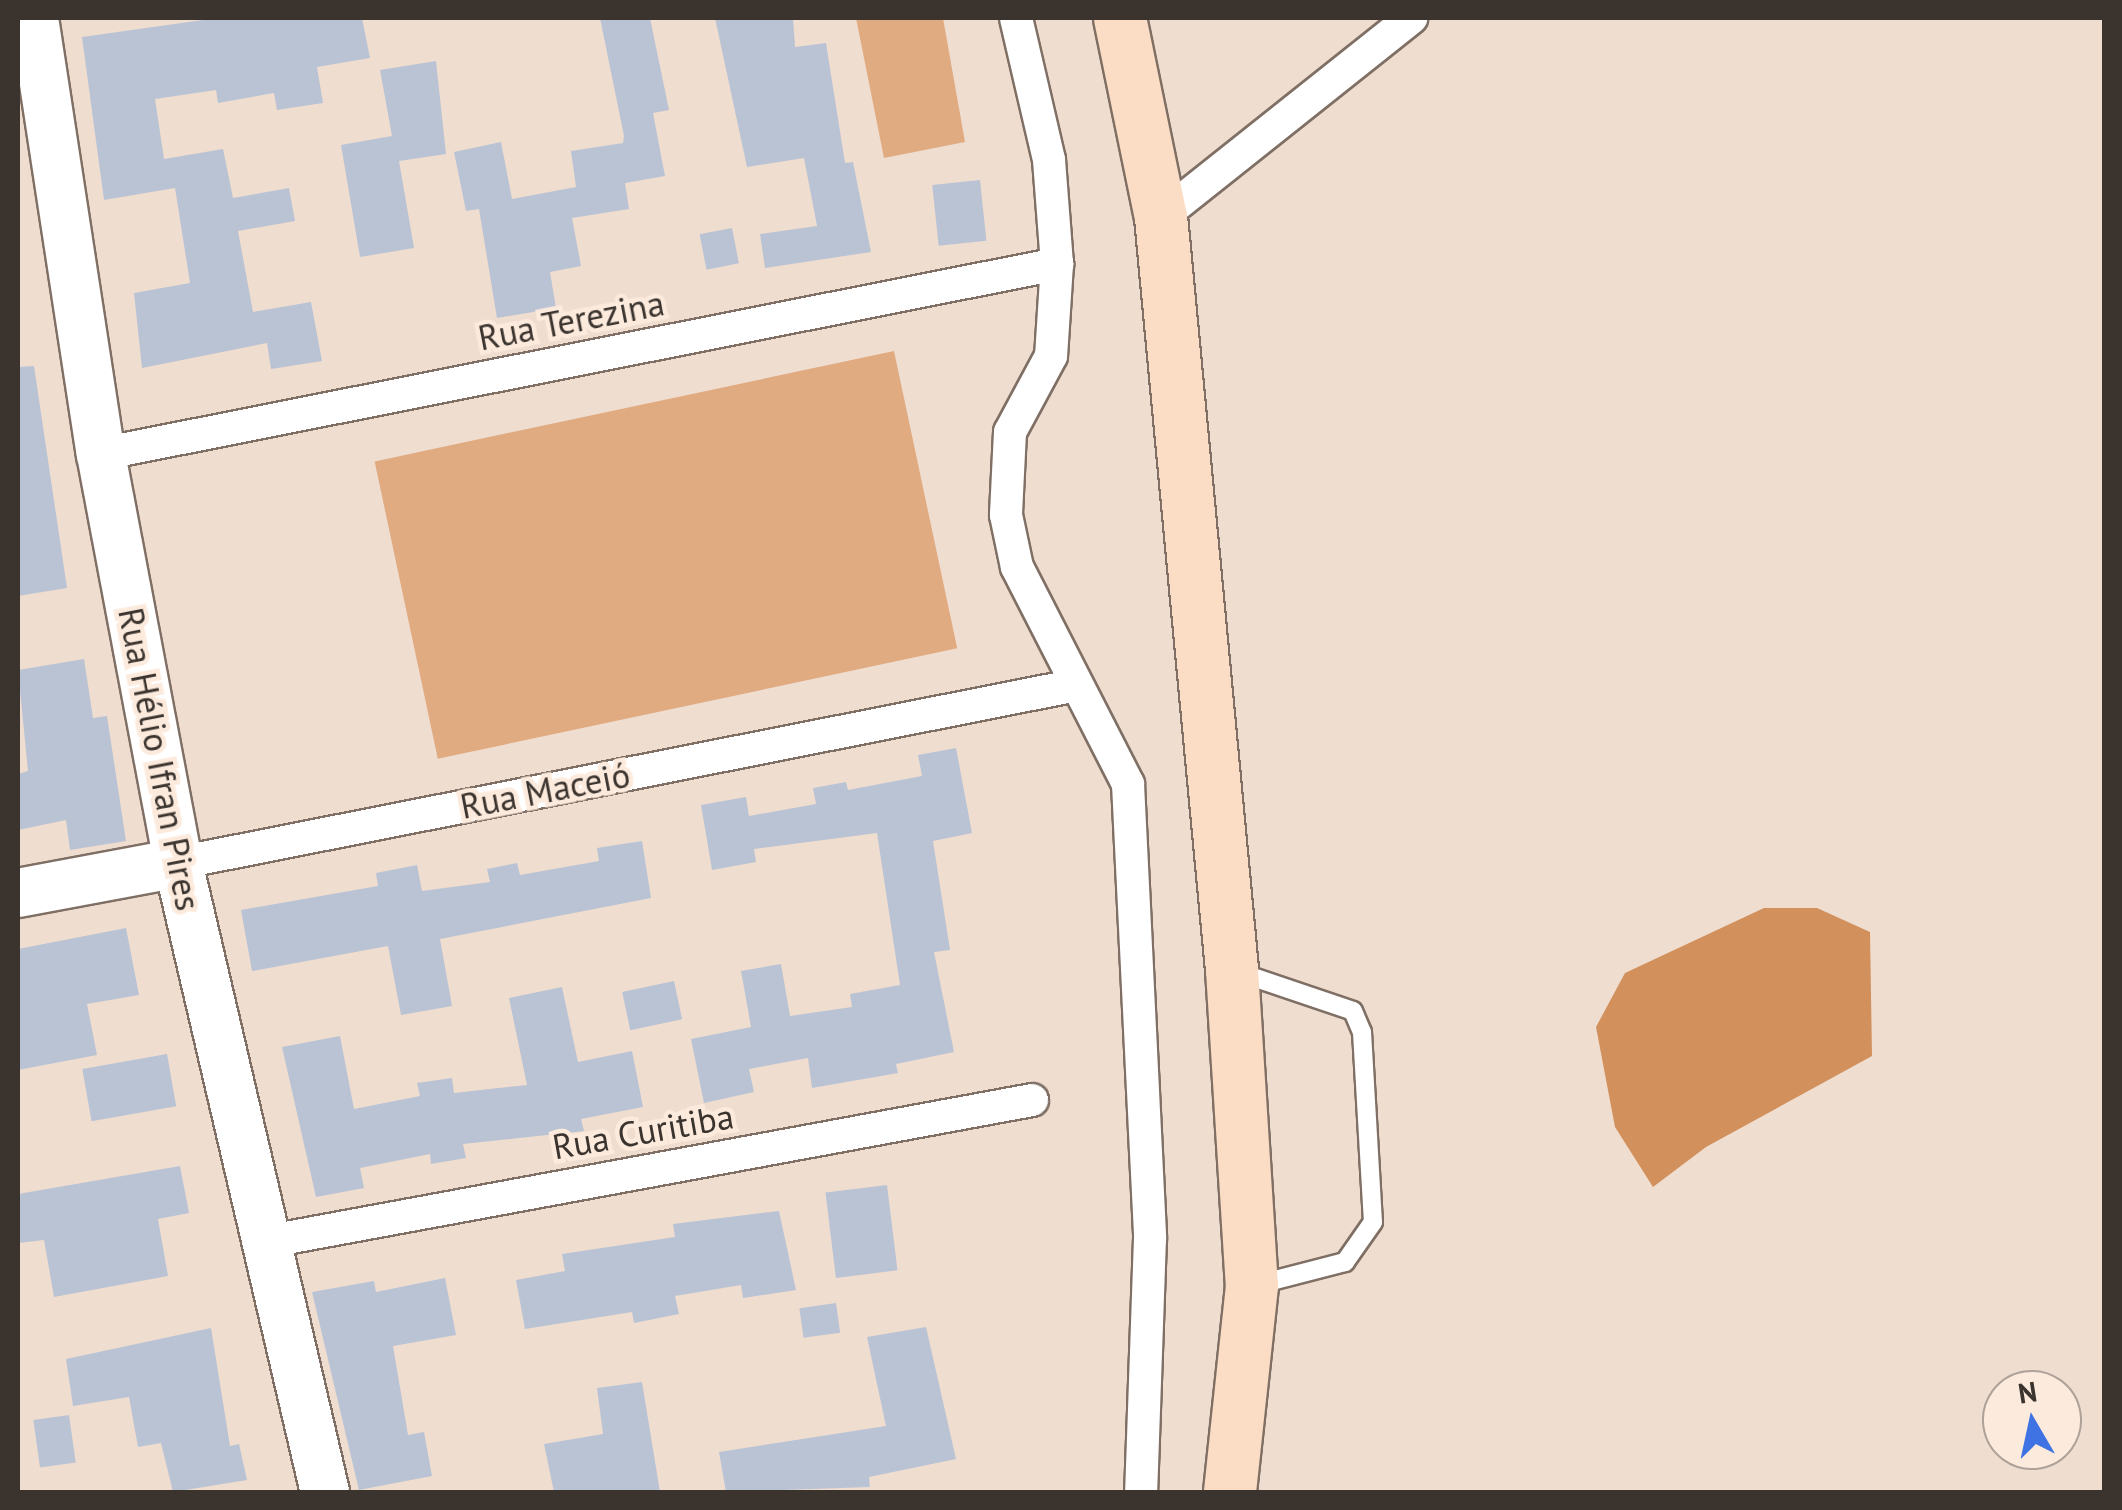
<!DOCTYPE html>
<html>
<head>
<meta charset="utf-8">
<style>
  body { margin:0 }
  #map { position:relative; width:2122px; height:1510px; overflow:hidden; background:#efddd0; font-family:"PT Sans",sans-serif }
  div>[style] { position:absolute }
  .green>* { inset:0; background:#e1ab82; transform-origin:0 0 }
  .water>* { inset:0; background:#d1905c }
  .building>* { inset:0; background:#bac3d4; transform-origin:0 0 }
  .roads { filter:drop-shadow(2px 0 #7f6f64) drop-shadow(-2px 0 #7f6f64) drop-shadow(0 2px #7f6f64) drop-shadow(0 -2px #7f6f64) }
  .lane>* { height:18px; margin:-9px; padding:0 9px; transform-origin:9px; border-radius:9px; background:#fff }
  .street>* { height:32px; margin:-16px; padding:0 16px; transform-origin:16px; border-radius:16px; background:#fff }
  .secondary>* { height:48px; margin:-24px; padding:0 24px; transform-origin:24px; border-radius:24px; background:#fff }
  .primary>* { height:52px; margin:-26px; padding:0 26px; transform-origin:26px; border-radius:26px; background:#fbddc5 }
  span { translate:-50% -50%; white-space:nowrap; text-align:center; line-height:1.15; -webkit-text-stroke:9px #fceadd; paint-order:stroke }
  .street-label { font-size:35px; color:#3a332e }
  .frame { position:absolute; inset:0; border:20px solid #3a332e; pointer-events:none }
  .north { position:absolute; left:1982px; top:1370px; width:100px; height:100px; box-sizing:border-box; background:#fceadd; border:2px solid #aea197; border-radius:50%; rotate:351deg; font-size:28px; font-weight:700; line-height:40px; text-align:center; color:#3a332e }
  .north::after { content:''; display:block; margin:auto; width:35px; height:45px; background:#3f72e3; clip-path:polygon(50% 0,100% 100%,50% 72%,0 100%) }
</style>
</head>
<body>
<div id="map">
  <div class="green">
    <i style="clip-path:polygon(856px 18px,943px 18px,965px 142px,884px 158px)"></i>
    <i style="left:894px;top:351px;width:304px;height:531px;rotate:78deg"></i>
  </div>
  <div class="water">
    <i style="clip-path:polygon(1764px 908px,1817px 908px,1870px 932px,1872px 1056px,1706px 1147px,1653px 1187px,1615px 1127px,1596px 1027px,1625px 973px)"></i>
  </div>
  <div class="building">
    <i style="clip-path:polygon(217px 18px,362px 18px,370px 58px,317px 67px,323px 103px,277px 110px,274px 93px,218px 103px,216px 90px,155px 99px,164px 159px,223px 149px,233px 198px,289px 188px,295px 221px,238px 231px,253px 312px,311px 302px,322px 361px,271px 369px,267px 343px,142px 368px,134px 293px,190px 283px,175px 188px,104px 200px,82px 37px)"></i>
    <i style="clip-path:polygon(600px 18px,650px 18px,669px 110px,653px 113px,665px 176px,625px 183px,629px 209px,572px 218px,581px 266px,550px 272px,556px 308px,497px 318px,479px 209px,466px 211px,454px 152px,501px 142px,512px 199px,576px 187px,571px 151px,623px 143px,624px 136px)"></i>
    <i style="clip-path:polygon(715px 18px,793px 18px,795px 47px,826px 43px,845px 163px,853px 162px,871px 252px,765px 268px,760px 234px,817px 226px,804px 158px,747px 167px)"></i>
    <i style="clip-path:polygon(436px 61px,446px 154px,399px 161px,414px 248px,360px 257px,341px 145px,392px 136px,380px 70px)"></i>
    <i style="left:980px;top:180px;width:61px;height:48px;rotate:84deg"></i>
    <i style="left:732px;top:228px;width:36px;height:33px;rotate:79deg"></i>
    <i style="clip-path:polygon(34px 366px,67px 588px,18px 596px,18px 367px)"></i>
    <i style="clip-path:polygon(84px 659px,93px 718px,107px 716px,126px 841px,70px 850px,66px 820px,18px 830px,18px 774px,28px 771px,18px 670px)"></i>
    <i style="clip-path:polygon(956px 748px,972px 833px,933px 841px,950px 950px,934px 952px,954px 1052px,896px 1064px,898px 1073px,812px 1088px,808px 1058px,749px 1069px,754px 1092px,704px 1103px,691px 1039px,751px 1027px,741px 971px,781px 964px,790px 1016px,852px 1007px,850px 994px,900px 985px,877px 833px,754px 849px,756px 862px,712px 870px,701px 805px,746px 797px,749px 816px,816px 804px,813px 788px,846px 782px,848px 790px,922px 776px,918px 755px)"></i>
    <i style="clip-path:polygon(642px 841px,651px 898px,440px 939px,452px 1006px,401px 1015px,388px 946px,252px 971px,241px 910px,378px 886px,376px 873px,417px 865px,422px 891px,490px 882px,487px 869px,517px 863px,520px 875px,599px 861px,597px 848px)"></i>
    <i style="clip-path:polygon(126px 928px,139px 995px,87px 1004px,97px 1055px,18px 1070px,18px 949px)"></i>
    <i style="left:674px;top:981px;width:39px;height:53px;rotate:78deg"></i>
    <i style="clip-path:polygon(562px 987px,578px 1062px,632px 1051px,643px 1107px,581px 1119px,584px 1131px,463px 1144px,466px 1158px,431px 1164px,430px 1154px,360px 1168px,364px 1188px,316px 1197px,282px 1047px,340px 1036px,354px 1109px,420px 1096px,417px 1083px,452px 1078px,454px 1093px,527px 1085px,509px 998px)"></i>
    <i style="left:167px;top:1054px;width:53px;height:86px;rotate:80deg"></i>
    <i style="clip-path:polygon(180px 1166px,189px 1213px,158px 1219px,168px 1276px,54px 1297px,44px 1240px,18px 1243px,18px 1194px)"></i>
    <i style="left:887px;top:1185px;width:86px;height:62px;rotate:83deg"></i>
    <i style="clip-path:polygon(779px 1211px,796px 1290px,743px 1298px,741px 1285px,675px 1296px,679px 1314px,634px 1323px,632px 1312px,525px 1329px,516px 1280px,565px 1271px,562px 1254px,675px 1237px,673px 1224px)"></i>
    <i style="clip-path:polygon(445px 1278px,456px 1335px,393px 1346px,408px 1435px,424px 1432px,432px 1476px,359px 1490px,312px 1292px,374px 1281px,376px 1292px)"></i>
    <i style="left:836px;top:1303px;width:30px;height:37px;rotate:82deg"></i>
    <i style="clip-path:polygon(926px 1327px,956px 1459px,869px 1477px,870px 1487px,726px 1492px,719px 1452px,886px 1426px,867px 1337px)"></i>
    <i style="clip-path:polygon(211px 1328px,230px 1446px,239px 1444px,247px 1480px,173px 1492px,161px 1443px,138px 1447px,129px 1397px,73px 1406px,66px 1359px)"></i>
    <i style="clip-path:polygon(642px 1382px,660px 1492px,554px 1492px,544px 1444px,603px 1434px,597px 1388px)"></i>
    <i style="left:69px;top:1415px;width:48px;height:36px;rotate:82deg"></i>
  </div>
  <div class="roads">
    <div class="lane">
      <i style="left:1238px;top:972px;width:121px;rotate:18.7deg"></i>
      <i style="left:1353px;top:1011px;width:23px;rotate:67deg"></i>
      <i style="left:1362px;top:1032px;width:190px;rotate:86.7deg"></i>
      <i style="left:1373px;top:1222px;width:49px;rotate:125deg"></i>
      <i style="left:1345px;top:1262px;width:92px;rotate:165.5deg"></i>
    </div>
    <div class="street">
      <i style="left:1016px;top:18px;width:146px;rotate:76.9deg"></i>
      <i style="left:1049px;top:160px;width:104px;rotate:85.6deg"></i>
      <i style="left:1057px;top:264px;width:92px;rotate:93.7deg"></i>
      <i style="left:1051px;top:356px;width:86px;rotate:118.3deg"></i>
      <i style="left:1010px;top:432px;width:83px;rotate:92.8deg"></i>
      <i style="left:1006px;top:515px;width:53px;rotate:78.1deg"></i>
      <i style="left:1017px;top:567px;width:244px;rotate:62.9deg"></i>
      <i style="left:1128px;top:784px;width:455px;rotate:87.2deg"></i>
      <i style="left:1150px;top:1238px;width:254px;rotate:92deg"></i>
      <i style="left:1161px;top:217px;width:320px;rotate:-38.5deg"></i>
      <i style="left:101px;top:454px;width:975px;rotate:-11.24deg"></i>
      <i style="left:178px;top:863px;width:911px;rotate:-11.2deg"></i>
      <i style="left:270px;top:1241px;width:775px;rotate:-10.48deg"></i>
    </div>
    <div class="secondary">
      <i style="left:34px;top:18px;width:441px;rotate:81.3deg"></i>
      <i style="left:101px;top:454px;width:416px;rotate:79.3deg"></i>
      <i style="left:178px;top:863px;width:646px;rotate:76.85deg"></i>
      <i style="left:18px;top:893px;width:163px;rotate:-10.6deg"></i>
    </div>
    <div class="primary">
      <i style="left:1120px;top:18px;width:203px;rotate:78.4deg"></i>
      <i style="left:1161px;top:217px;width:756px;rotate:84.61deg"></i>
      <i style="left:1232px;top:970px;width:317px;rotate:86.4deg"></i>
      <i style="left:1252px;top:1286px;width:207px;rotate:96.1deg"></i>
    </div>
  </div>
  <div class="street-label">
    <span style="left:571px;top:320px;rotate:-11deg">Rua Terezina</span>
    <span style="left:160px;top:759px;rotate:79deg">Rua Hélio Ifran Pires</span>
    <span style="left:545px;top:790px;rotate:-11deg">Rua Maceió</span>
    <span style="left:643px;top:1131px;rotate:-10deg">Rua Curitiba</span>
  </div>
  <div class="frame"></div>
  <div class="north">N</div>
</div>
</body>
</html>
